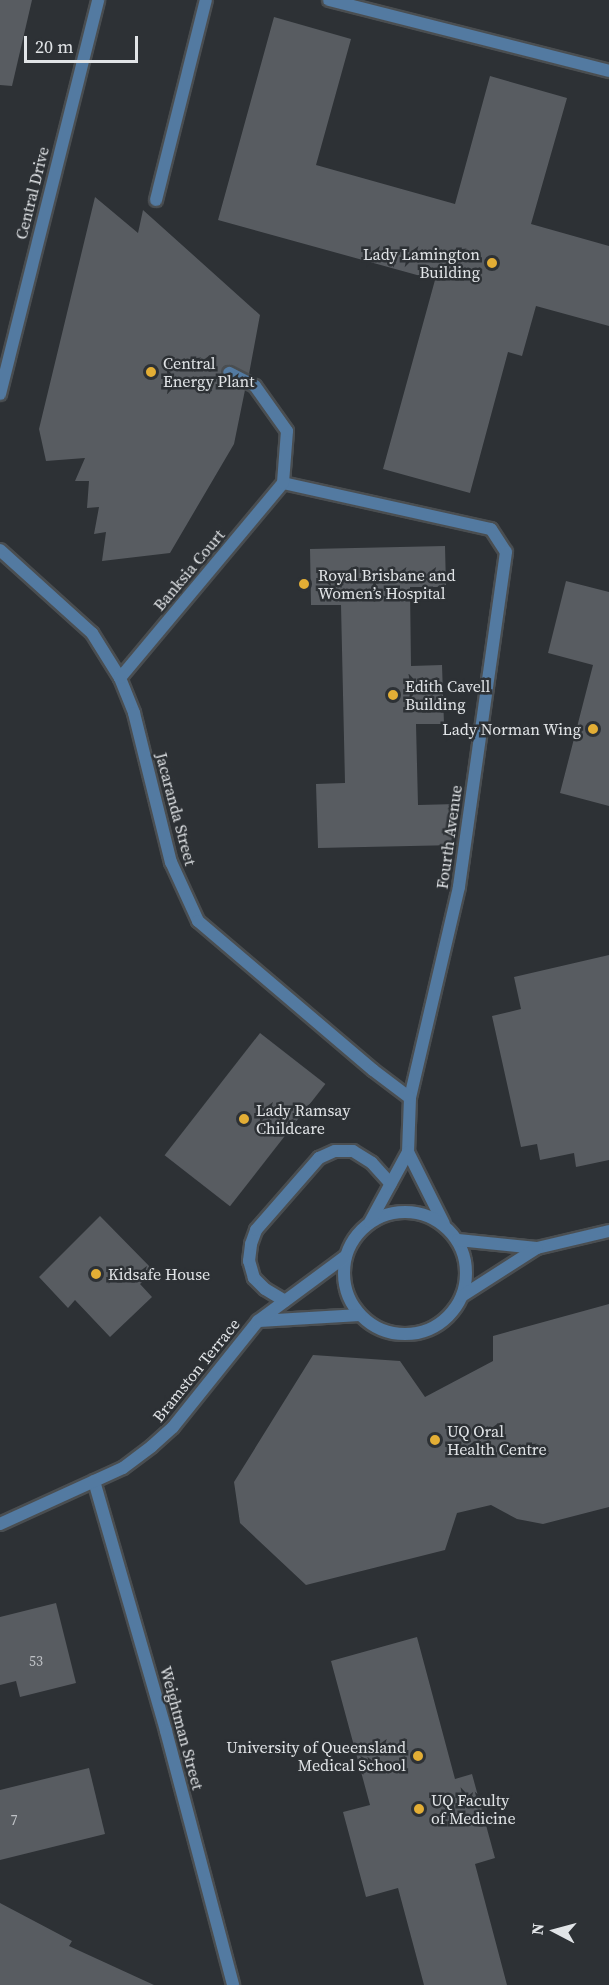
<!DOCTYPE html>
<html>
<head>
<meta charset="utf-8">
<style>
  body { margin:0 }
  #map { position:relative; width:609px; height:1985px; overflow:hidden; background:#2d3135; font-family:"Source Serif 4",serif }
  div>[style] { position:absolute }
  .building>* { inset:0; background:#585c61; transform-origin:0 0 }
  .roads { filter:drop-shadow(2px 0 #4a4e51) drop-shadow(-2px 0 #4a4e51) drop-shadow(0 2px #4a4e51) drop-shadow(0 -2px #4a4e51) }
  .lane>* { height:12px; margin:-6px; padding:0 6px; transform-origin:6px; border-radius:6px; background:#537aa1 }
  .street>* { height:12px; margin:-6px; padding:0 6px; transform-origin:6px; border-radius:6px; background:#537aa1 }
  .street>.ring { margin:-6px; padding:0; box-sizing:content-box; background:none; border:12px solid #537aa1; border-radius:50% }
  .dots>* { width:16px; height:16px; translate:-50% -50%; box-sizing:border-box; border:3px solid #2d3135; border-radius:50% }
  span { translate:-50% -50%; white-space:nowrap; text-align:center; line-height:1.15; -webkit-text-stroke:5px #2d3135; paint-order:stroke }
  .number-label { font-size:14px; color:#bfc2c6 }
  .number-label span { -webkit-text-stroke-width:0 }
  .street-label { font-size:16px; color:#e1e4e7 }
  .poi-label { font-size:16px; color:#e1e4e7 }
  .right { translate:-100% -50%; text-align:right }
  .left { translate:0 -50%; text-align:left }
  .north { position:absolute; left:525px; top:1901px; width:60px; height:60px; -webkit-text-stroke:4px #2d3135; paint-order:stroke; rotate:276deg; font-size:16px; font-weight:700; line-height:24px; text-align:center; color:#e1e4e7 }
  .north::after { content:''; display:block; margin:auto; width:21px; height:27px; background:#e1e4e7; clip-path:polygon(50% 0,100% 100%,50% 72%,0 100%) }
  .scale { position:absolute; left:24px; top:36px; width:114px; height:27px; box-sizing:border-box; border:3px solid #e1e4e7; border-top:0; padding-left:8px; font-size:18px; line-height:21px; white-space:nowrap; color:#e1e4e7; -webkit-text-stroke:4px #2d3135; paint-order:stroke }
</style>
</head>
<body>
<div id="map">
  <div class="building">
    <i style="clip-path:polygon(0 0,32px 0,12px 86px,0 85px)"></i>
    <i style="clip-path:polygon(274px 17px,351px 39px,316px 165px,455px 204px,490px 76px,567px 98px,531px 224px,609px 246px,609px 326px,536px 306px,522px 356px,508px 352px,470px 493px,383px 469px,435px 280px,218px 220px)"></i>
    <i style="clip-path:polygon(95px 197px,138px 233px,143px 210px,260px 315px,249px 374px,229px 365px,224px 366px,221px 373px,225px 380px,245px 390px,234px 444px,170px 553px,102px 561px,106px 532px,94px 534px,99px 507px,87px 508px,89px 481px,75px 481px,85px 458px,46px 461px,39px 429px)"></i>
    <i style="clip-path:polygon(445px 546px,446px 587px,410px 587px,411px 666px,442px 665px,444px 724px,416px 724px,418px 805px,457px 804px,457px 845px,318px 848px,316px 784px,345px 783px,341px 605px,311px 605px,310px 549px)"></i>
    <i style="clip-path:polygon(566px 581px,609px 592px,609px 806px,560px 793px,593px 665px,548px 653px)"></i>
    <i style="clip-path:polygon(609px 955px,609px 1160px,576px 1167px,574px 1153px,540px 1160px,537px 1144px,521px 1147px,492px 1016px,521px 1009px,514px 977px)"></i>
    <i style="left:260px;top:1033px;width:83px;height:155px;rotate:38deg"></i>
    <i style="clip-path:polygon(100px 1216px,154px 1271px,140px 1284px,152px 1297px,110px 1337px,75px 1300px,68px 1308px,39px 1277px)"></i>
    <i style="clip-path:polygon(609px 1304px,609px 1507px,543px 1524px,517px 1519px,491px 1505px,457px 1513px,445px 1550px,306px 1585px,240px 1523px,234px 1482px,313px 1355px,400px 1361px,425px 1397px,493px 1361px,493px 1336px)"></i>
    <i style="clip-path:polygon(56px 1603px,76px 1683px,20px 1697px,16px 1681px,0 1685px,0 1617px)"></i>
    <i style="clip-path:polygon(417px 1637px,455px 1779px,472px 1774px,495px 1858px,475px 1864px,507px 1985px,424px 1985px,398px 1888px,366px 1897px,343px 1812px,370px 1805px,331px 1661px)"></i>
    <i style="clip-path:polygon(89px 1768px,105px 1834px,0 1860px,0 1790px)"></i>
    <i style="clip-path:polygon(0 1903px,72px 1941px,69px 1946px,154px 1985px,0 1985px)"></i>
  </div>
  <div class="roads">
    <div class="lane">
      <i style="left:329px;top:0;width:289px;rotate:14.2deg"></i>
      <i style="left:156px;top:200px;width:206px;rotate:-76deg"></i>
      <i style="left:0;top:394px;width:406px;rotate:-76deg"></i>
      <i style="left:283px;top:483px;width:213px;rotate:12.5deg"></i>
      <i style="left:491px;top:529px;width:27px;rotate:57deg"></i>
      <i style="left:506px;top:552px;width:338px;rotate:98deg"></i>
      <i style="left:459px;top:887px;width:217px;rotate:103.1deg"></i>
      <i style="left:410px;top:1098px;width:54px;rotate:92.1deg"></i>
      <i style="left:0;top:550px;width:124px;rotate:42.1deg"></i>
      <i style="left:92px;top:633px;width:53px;rotate:58.1deg"></i>
      <i style="left:120px;top:678px;width:38px;rotate:68deg"></i>
      <i style="left:134px;top:713px;width:154px;rotate:76.1deg"></i>
      <i style="left:171px;top:862px;width:65px;rotate:65.4deg"></i>
      <i style="left:198px;top:921px;width:230px;rotate:40.4deg"></i>
      <i style="left:373px;top:1070px;width:46px;rotate:37.1deg"></i>
      <i style="left:120px;top:678px;width:254px;rotate:-50.1deg"></i>
      <i style="left:283px;top:483px;width:52px;rotate:-85.6deg"></i>
      <i style="left:287px;top:431px;width:55px;rotate:-125.4deg"></i>
      <i style="left:255px;top:386px;width:29px;rotate:-153deg"></i>
      <i style="left:285px;top:1301px;width:23px;rotate:-149deg"></i>
      <i style="left:265px;top:1289px;width:16px;rotate:-135deg"></i>
      <i style="left:254px;top:1278px;width:18px;rotate:-106deg"></i>
      <i style="left:249px;top:1261px;width:17px;rotate:-83deg"></i>
      <i style="left:251px;top:1244px;width:15px;rotate:-70deg"></i>
      <i style="left:256px;top:1230px;width:96px;rotate:-48.8deg"></i>
      <i style="left:319px;top:1158px;width:17px;rotate:-24deg"></i>
      <i style="left:335px;top:1151px;width:18px"></i>
      <i style="left:353px;top:1151px;width:22px;rotate:32deg"></i>
      <i style="left:372px;top:1163px;width:28px;rotate:48deg"></i>
    </div>
    <div class="street">
      <i style="left:408px;top:1152px;width:80px;rotate:63.4deg"></i>
      <i class="ring" style="left:344px;top:1212px;width:110px;height:110px"></i>
      <i style="left:370px;top:1222px;width:80px;rotate:-61.5deg"></i>
      <i style="left:458px;top:1240px;width:79px;rotate:5.8deg"></i>
      <i style="left:537px;top:1248px;width:74px;rotate:-13.3deg"></i>
      <i style="left:462px;top:1296px;width:89px;rotate:-32.6deg"></i>
      <i style="left:259px;top:1321px;width:101px;rotate:-3.4deg"></i>
      <i style="left:94px;top:1481px;width:260px;rotate:73.9deg"></i>
      <i style="left:166px;top:1731px;width:263px;rotate:75.2deg"></i>
      <i style="left:0;top:1524px;width:135px;rotate:-24.5deg"></i>
      <i style="left:123px;top:1468px;width:36px;rotate:-37deg"></i>
      <i style="left:152px;top:1446px;width:28px;rotate:-42deg"></i>
      <i style="left:173px;top:1427px;width:136px;rotate:-51.3deg"></i>
      <i style="left:258px;top:1321px;width:109px;rotate:-36.5deg"></i>
    </div>
  </div>
  <div class="dots">
    <i style="left:492px;top:263px;background:#e3ae35"></i>
    <i style="left:151px;top:372px;background:#e3ae35"></i>
    <i style="left:304px;top:584px;background:#e3ae35"></i>
    <i style="left:393px;top:695px;background:#e3ae35"></i>
    <i style="left:593px;top:729px;background:#e3ae35"></i>
    <i style="left:244px;top:1119px;background:#e3ae35"></i>
    <i style="left:96px;top:1274px;background:#e3ae35"></i>
    <i style="left:435px;top:1440px;background:#e3ae35"></i>
    <i style="left:418px;top:1756px;background:#e3ae35"></i>
    <i style="left:419px;top:1809px;background:#e3ae35"></i>
  </div>
  <div class="number-label">
    <span style="left:36px;top:1661px">53</span>
    <span style="left:14px;top:1820px">7</span>
  </div>
  <div class="street-label">
    <span style="left:32px;top:193px;rotate:-76deg">Central Drive</span>
    <span style="left:189px;top:570px;rotate:-50deg">Banksia Court</span>
    <span style="left:176px;top:809px;rotate:75deg">Jacaranda Street</span>
    <span style="left:449px;top:837px;rotate:-82deg">Fourth Avenue</span>
    <span style="left:196px;top:1370px;rotate:-51deg">Bramston Terrace</span>
    <span style="left:182px;top:1728px;rotate:75deg">Weightman Street</span>
  </div>
  <div class="poi-label">
    <span class="right" style="left:480px;top:263px">Lady Lamington<br>Building</span>
    <span class="left" style="left:163px;top:372px">Central<br>Energy Plant</span>
    <span class="left" style="left:318px;top:584px">Royal Brisbane and<br>Women’s Hospital</span>
    <span class="left" style="left:405px;top:695px">Edith Cavell<br>Building</span>
    <span class="right" style="left:581px;top:729px">Lady Norman Wing</span>
    <span class="left" style="left:256px;top:1119px">Lady Ramsay<br>Childcare</span>
    <span class="left" style="left:108px;top:1274px">Kidsafe House</span>
    <span class="left" style="left:447px;top:1440px">UQ Oral<br>Health Centre</span>
    <span class="right" style="left:406px;top:1756px">University of Queensland<br>Medical School</span>
    <span class="left" style="left:431px;top:1809px">UQ Faculty<br>of Medicine</span>
  </div>
  <div class="north">N</div>
  <div class="scale">20 m</div>
</div>
</body>
</html>
